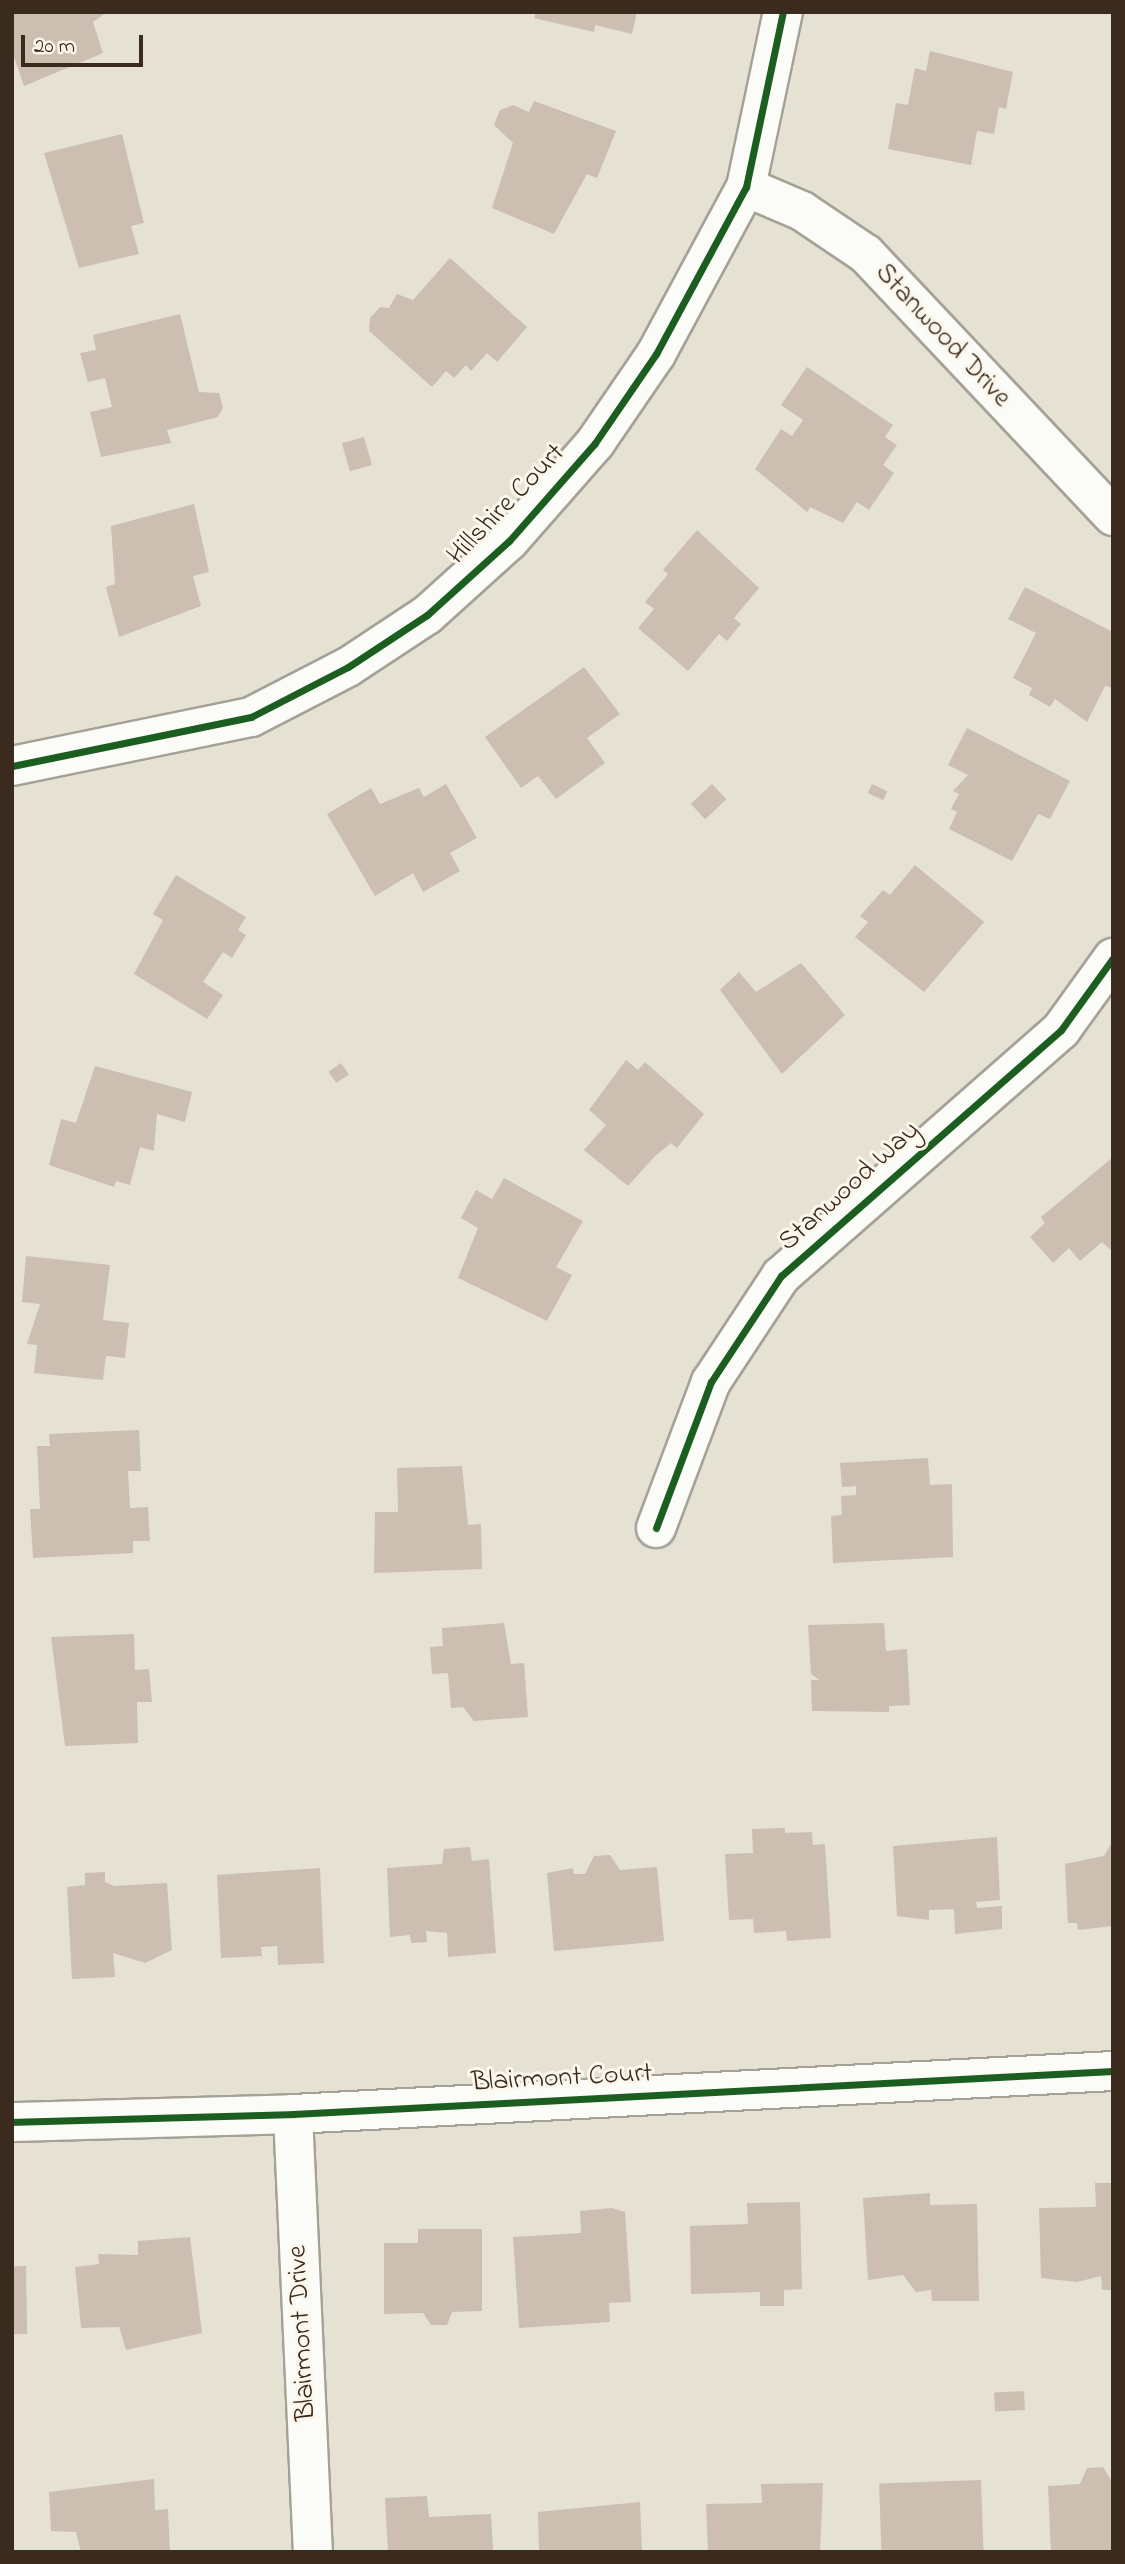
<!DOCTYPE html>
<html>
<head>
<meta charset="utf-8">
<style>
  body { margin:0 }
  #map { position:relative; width:1125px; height:2564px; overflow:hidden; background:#e6e2d3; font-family:"Indie Flower",sans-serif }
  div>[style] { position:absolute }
  .building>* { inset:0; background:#ccbeb1; transform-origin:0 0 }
  .roads { filter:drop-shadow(2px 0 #a5a196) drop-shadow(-2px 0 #a5a196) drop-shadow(0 2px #a5a196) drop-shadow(0 -2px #a5a196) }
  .minor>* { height:38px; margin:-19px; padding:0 19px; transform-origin:19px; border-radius:19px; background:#fbfbf8 }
  .cycleway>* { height:7px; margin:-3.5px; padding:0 3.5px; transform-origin:3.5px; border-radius:3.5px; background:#1b5e20 }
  span { translate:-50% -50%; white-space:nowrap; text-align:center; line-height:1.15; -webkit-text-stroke:6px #fbf7ec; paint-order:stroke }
  .street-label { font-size:28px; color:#3b2a1e }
  .frame { position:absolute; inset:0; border:14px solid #3b2a1e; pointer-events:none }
  .scale { position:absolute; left:21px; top:35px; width:122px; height:32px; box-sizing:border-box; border:4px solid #3b2a1e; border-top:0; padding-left:9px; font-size:21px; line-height:24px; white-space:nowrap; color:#3b2a1e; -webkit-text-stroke:5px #fbf7ec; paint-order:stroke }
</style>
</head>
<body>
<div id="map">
  <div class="building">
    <i style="clip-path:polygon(12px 12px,107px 12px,93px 22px,103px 53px,24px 86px,12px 51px)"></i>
    <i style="clip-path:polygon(536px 12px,637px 12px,632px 34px,595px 25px,594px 32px,534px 18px)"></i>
    <i style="clip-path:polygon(930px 51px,1013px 72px,1006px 109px,999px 107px,994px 134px,977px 131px,971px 165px,888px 149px,896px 103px,908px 105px,915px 68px,926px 71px)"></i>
    <i style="clip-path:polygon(534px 101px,616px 131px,597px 178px,587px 174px,554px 234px,492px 208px,513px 143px,494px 125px,500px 110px,513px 105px,529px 112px)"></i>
    <i style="clip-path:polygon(122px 134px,144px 223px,131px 226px,139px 254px,79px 268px,44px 153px)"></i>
    <i style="clip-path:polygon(450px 258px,527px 327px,497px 362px,487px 353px,471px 371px,466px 365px,454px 378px,446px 371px,432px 387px,369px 331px,370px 318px,380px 307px,389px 308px,397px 294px,413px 300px)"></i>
    <i style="clip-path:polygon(180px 314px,199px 392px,219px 393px,223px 408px,218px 417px,167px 430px,171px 443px,101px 457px,90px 412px,112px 407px,105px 378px,88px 382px,80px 353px,96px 350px,93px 335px)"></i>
    <i style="clip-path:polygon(807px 367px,893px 425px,885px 437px,897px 445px,883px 465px,894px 473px,869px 510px,857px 502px,843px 523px,810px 507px,807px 512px,755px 469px,781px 429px,792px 436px,803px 420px,781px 405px)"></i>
    <i style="left:364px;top:437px;width:29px;height:23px;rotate:74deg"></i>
    <i style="clip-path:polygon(194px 504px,209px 572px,193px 576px,201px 606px,119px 637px,106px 587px,115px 584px,111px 526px)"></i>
    <i style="clip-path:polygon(697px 530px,759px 588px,734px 618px,741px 624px,727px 641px,719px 634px,688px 671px,638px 628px,654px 609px,645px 602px,668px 574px,663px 570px)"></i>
    <i style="clip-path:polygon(1025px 587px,1113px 632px,1113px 688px,1105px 686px,1087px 722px,1055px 699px,1050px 707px,1029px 695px,1032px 688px,1013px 678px,1036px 633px,1008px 619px)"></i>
    <i style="clip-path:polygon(584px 667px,620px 714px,587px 738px,605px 763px,556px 799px,538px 776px,521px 788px,485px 737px)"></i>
    <i style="clip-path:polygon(967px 728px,1070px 781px,1050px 819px,1038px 814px,1012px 861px,949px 829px,957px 812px,951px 809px,959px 794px,953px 791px,968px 775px,948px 765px)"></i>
    <i style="clip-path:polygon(446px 784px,477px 838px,450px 853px,460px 871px,423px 892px,413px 873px,375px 896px,327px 814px,371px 788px,380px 804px,419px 788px,424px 797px)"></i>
    <i style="left:712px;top:784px;width:21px;height:29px;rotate:47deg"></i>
    <i style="left:872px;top:784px;width:17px;height:10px;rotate:25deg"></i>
    <i style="clip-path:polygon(915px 865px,984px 922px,924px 992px,855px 937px,868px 922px,860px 916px,883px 890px,890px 895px)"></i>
    <i style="clip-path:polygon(176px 875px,246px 917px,238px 930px,246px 935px,232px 958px,223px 952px,203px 982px,223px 995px,207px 1019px,134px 974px,163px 920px,153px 914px)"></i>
    <i style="clip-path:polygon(801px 963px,845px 1015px,782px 1074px,720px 990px,739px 972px,756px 992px)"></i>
    <i style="clip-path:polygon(626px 1060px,638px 1070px,645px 1062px,704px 1114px,677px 1148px,671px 1143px,655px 1156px,628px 1186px,584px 1150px,606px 1125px,589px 1110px)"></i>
    <i style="left:341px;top:1063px;width:14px;height:15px;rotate:56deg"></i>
    <i style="clip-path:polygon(95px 1066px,192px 1092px,185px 1122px,157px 1114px,154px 1151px,140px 1147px,130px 1185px,116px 1181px,114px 1187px,49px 1165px,61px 1119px,76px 1123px)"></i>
    <i style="clip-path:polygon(1113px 1157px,1113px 1252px,1102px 1242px,1080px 1261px,1069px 1248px,1053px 1263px,1030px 1237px,1045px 1223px,1041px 1217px)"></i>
    <i style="clip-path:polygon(504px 1178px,583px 1221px,556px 1267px,572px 1275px,547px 1321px,458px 1278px,478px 1228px,461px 1218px,476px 1190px,492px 1199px)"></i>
    <i style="clip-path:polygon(26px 1256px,110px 1265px,103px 1320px,129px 1323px,125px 1358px,106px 1356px,103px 1380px,34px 1373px,37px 1345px,27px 1344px,40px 1304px,22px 1302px)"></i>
    <i style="clip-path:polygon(139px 1430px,141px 1471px,128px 1471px,130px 1508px,148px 1507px,150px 1541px,133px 1541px,133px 1553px,33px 1558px,30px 1509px,40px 1509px,37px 1446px,50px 1446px,49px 1434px)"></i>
    <i style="clip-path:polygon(928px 1458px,930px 1485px,952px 1484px,953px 1557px,833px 1563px,831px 1516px,842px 1515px,841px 1496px,856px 1495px,856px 1486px,842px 1487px,840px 1463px)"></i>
    <i style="clip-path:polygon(462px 1466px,468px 1525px,481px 1524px,482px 1569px,374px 1573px,375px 1512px,398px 1512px,397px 1468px)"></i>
    <i style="clip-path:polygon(504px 1623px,511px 1664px,524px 1663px,528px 1717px,474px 1721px,463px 1707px,451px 1708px,448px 1673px,432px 1674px,430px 1647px,443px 1646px,442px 1628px)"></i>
    <i style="clip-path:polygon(884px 1623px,886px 1651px,907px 1649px,910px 1705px,889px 1706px,889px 1712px,812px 1711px,811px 1680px,819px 1680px,811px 1674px,808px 1625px)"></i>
    <i style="clip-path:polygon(134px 1634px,135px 1670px,149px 1669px,152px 1702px,137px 1702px,138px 1743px,65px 1746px,51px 1637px)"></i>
    <i style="clip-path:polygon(785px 1828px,785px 1833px,812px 1832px,813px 1845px,825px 1844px,831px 1938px,787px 1941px,786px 1931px,754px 1933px,753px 1919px,729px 1920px,725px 1854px,753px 1853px,752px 1829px)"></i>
    <i style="clip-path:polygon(997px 1837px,1000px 1900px,976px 1902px,977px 1908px,1002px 1906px,1002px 1929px,955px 1934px,954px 1909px,929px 1910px,929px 1920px,897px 1916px,893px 1846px)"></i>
    <i style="clip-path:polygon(1113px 1841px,1113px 1926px,1078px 1930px,1077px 1923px,1068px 1923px,1065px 1864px,1104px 1856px)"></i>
    <i style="clip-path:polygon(470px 1847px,472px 1861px,489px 1859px,496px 1953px,448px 1957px,447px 1933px,426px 1931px,427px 1942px,411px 1943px,410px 1935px,390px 1937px,387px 1868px,442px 1864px,444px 1849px)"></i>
    <i style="clip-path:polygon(610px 1855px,620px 1870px,657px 1867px,664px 1941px,554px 1951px,547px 1873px,573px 1868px,574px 1874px,585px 1874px,594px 1856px)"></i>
    <i style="clip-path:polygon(320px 1868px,324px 1963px,278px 1965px,277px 1946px,261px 1947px,262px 1956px,221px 1958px,217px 1875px)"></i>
    <i style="clip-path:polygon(105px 1872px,105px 1882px,114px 1886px,167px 1883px,172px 1950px,145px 1963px,113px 1953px,115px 1977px,72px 1979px,67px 1887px,85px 1885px,85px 1873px)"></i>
    <i style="clip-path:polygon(1095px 2183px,1113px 2183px,1113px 2290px,1102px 2290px,1101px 2276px,1077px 2282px,1041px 2278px,1039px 2208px,1096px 2207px)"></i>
    <i style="clip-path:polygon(930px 2193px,930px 2205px,977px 2204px,979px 2301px,932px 2301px,931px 2290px,916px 2292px,903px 2275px,868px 2280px,863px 2198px)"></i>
    <i style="clip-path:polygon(800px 2202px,802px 2289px,784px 2290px,784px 2306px,760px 2306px,760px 2292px,691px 2294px,690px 2226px,748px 2224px,747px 2203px)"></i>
    <i style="clip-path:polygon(612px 2208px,625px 2212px,631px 2302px,609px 2303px,610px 2322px,519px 2328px,513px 2237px,581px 2233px,580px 2211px)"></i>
    <i style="clip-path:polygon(418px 2229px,482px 2229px,482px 2311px,452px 2312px,447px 2325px,431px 2325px,423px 2313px,384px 2314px,384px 2243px,418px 2243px)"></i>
    <i style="clip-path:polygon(190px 2237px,202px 2333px,126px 2350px,119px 2327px,81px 2328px,75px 2267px,99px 2264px,98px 2254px,138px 2255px,138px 2241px)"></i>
    <i style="left:26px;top:2266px;width:68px;height:14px;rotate:89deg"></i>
    <i style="left:1024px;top:2391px;width:19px;height:30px;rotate:87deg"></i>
    <i style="clip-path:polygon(1103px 2467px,1113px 2483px,1113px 2552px,1051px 2552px,1048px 2486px,1080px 2484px,1087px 2468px)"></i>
    <i style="clip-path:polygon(154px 2479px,155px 2510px,168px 2509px,170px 2552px,81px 2552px,76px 2532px,51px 2531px,49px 2492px)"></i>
    <i style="left:981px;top:2480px;width:72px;height:102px;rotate:88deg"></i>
    <i style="clip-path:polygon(823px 2483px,820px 2552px,708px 2552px,706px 2504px,762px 2503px,761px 2484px)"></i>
    <i style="clip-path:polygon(427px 2496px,429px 2517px,491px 2514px,493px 2552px,388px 2552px,385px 2498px)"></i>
    <i style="clip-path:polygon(640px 2502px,642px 2552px,539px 2552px,538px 2512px)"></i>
  </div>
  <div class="roads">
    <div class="minor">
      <i style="left:746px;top:187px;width:61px;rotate:23.2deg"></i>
      <i style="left:802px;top:211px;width:77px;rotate:33.9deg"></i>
      <i style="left:866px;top:254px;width:360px;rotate:46.7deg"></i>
      <i style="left:12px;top:766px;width:244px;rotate:-11.6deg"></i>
      <i style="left:251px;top:717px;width:109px;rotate:-27.3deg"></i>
      <i style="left:348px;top:667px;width:95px;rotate:-33.4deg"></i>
      <i style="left:427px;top:615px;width:110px;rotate:-42.1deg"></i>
      <i style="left:509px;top:541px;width:130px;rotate:-48.7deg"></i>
      <i style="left:595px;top:443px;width:108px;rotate:-55.6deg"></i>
      <i style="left:656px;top:354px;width:190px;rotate:-61.7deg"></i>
      <i style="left:746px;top:187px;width:179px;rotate:-78.1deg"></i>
      <i style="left:656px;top:1528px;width:156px;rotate:-69.4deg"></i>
      <i style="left:711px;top:1382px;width:127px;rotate:-56.6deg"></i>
      <i style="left:781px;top:1276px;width:373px;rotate:-41.3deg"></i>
      <i style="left:1061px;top:1030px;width:89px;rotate:-54.2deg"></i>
      <i style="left:293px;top:2114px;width:438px;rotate:87.4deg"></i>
      <i style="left:12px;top:2122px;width:281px;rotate:-1.6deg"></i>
      <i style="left:293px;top:2114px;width:821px;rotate:-3deg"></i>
    </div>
  </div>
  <div class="cycleway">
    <i style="left:12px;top:766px;width:244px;rotate:-11.6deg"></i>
    <i style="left:251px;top:717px;width:109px;rotate:-27.3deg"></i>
    <i style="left:348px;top:667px;width:95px;rotate:-33.4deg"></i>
    <i style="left:427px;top:615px;width:110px;rotate:-42.1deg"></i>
    <i style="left:509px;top:541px;width:130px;rotate:-48.7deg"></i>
    <i style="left:595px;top:443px;width:108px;rotate:-55.6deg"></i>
    <i style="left:656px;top:354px;width:190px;rotate:-61.7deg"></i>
    <i style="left:746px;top:187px;width:179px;rotate:-78.1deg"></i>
    <i style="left:656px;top:1528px;width:156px;rotate:-69.4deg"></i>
    <i style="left:711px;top:1382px;width:127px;rotate:-56.6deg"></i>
    <i style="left:781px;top:1276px;width:373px;rotate:-41.3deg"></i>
    <i style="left:1061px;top:1030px;width:89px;rotate:-54.2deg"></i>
    <i style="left:12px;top:2122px;width:281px;rotate:-1.6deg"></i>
    <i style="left:293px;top:2114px;width:821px;rotate:-3deg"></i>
  </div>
  <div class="street-label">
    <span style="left:942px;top:336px;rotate:47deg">Stanwood Drive</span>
    <span style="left:507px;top:505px;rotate:-46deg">Hillshire Court</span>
    <span style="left:850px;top:1187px;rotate:-42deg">Stanwood Way</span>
    <span style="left:562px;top:2079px;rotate:-3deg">Blairmont Court</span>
    <span style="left:303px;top:2333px;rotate:-93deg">Blairmont Drive</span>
  </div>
  <div class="frame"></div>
  <div class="scale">20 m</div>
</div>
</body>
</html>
